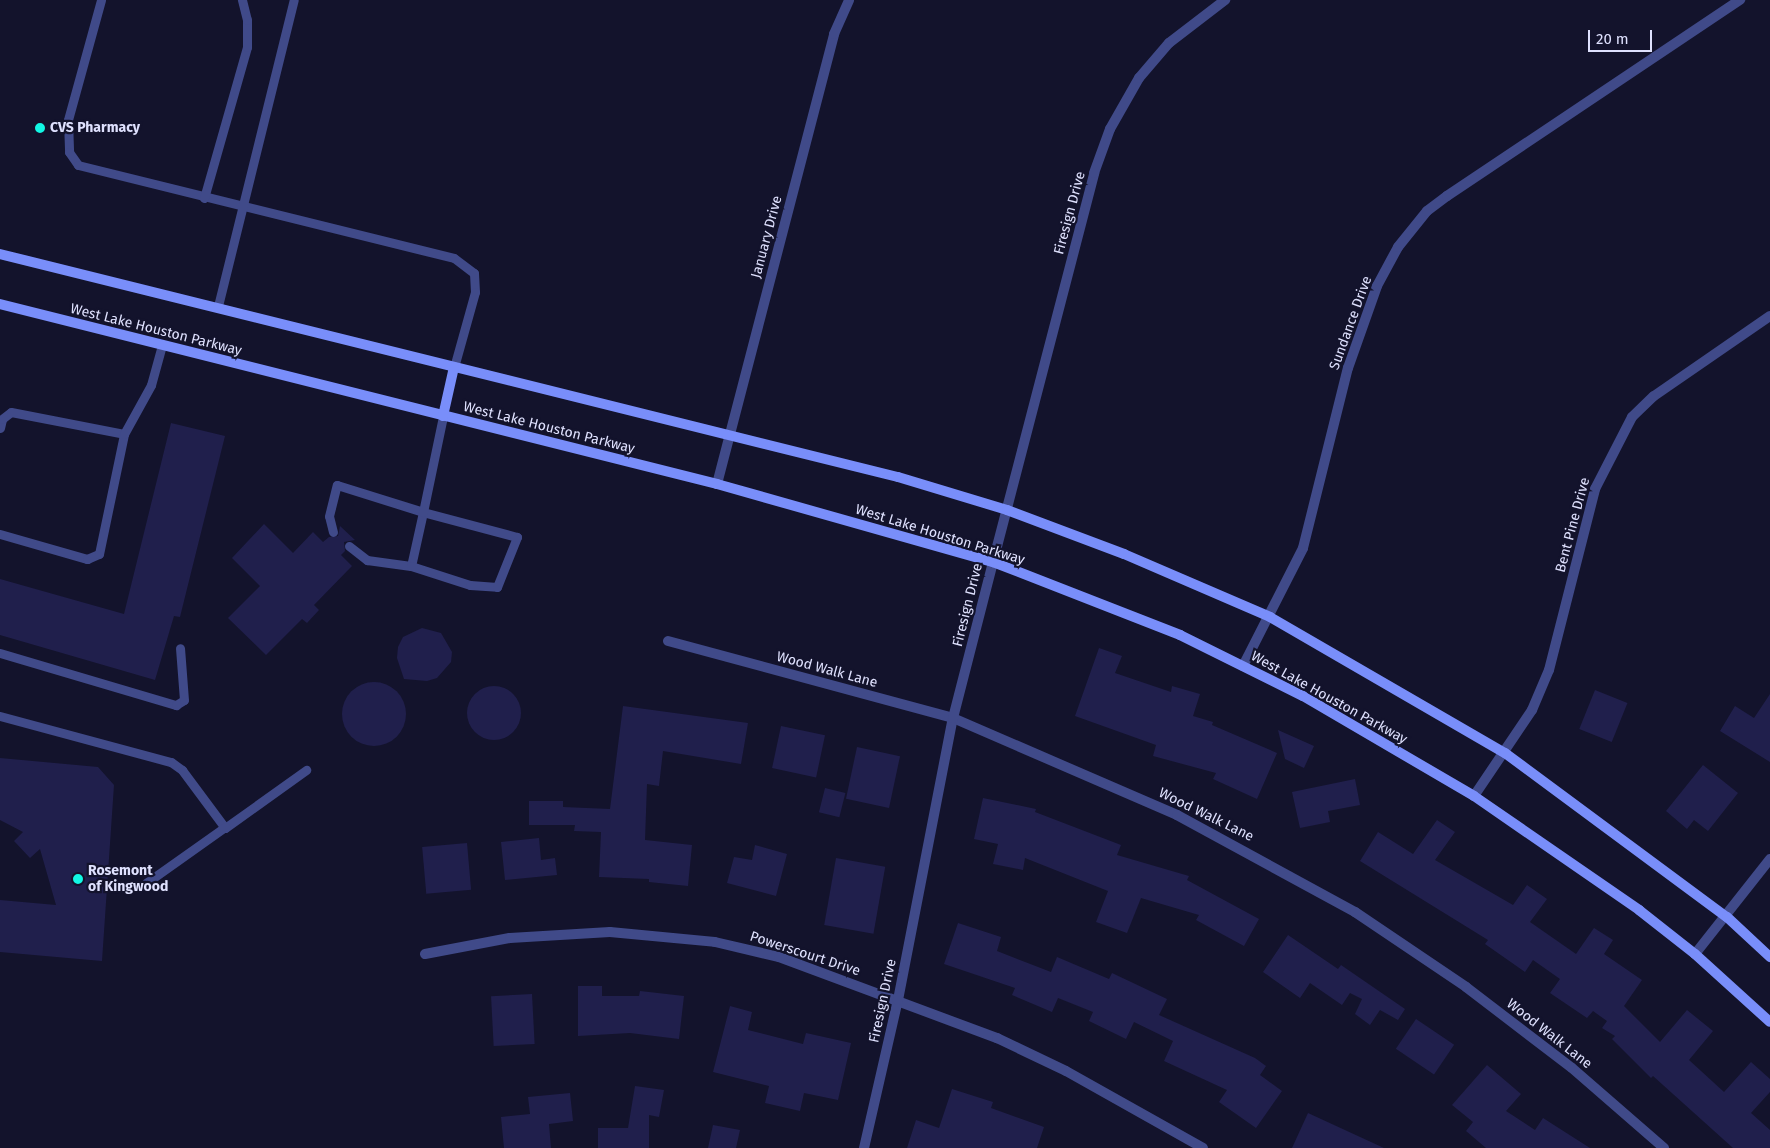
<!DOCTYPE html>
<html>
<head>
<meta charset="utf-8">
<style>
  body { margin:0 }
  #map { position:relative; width:1770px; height:1148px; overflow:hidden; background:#13132c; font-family:"Fira Sans",sans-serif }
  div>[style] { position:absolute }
  .building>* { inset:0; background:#201f4c; transform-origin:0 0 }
  .round { border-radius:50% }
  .service>* { height:9px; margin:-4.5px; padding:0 4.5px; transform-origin:4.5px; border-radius:4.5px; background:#404a89 }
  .minor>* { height:10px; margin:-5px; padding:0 5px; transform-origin:5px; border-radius:5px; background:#404a89 }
  .tertiary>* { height:10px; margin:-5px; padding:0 5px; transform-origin:5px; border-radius:5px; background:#404a89 }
  .secondary>* { height:10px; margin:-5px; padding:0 5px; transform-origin:5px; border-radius:5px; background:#798efa }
  .dots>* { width:14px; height:14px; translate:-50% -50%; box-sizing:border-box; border:2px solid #13132c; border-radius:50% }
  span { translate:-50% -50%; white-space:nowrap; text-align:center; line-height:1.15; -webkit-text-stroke:4.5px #13132c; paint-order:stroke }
  .poi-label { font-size:14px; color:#dfe1fe; font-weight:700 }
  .left { translate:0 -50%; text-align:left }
  .street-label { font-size:14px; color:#dfe1fe }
  .scale { position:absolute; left:1588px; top:30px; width:64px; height:22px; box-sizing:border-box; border:2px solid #dfe1fe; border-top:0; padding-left:6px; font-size:15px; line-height:18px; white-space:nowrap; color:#dfe1fe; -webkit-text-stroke:4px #13132c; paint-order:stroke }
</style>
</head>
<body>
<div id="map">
  <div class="building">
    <i style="clip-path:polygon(171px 423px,225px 436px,180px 617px,174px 616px,155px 680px,0 635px,0 579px,124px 614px)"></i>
    <i style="clip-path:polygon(264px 524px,293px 553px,313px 532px,323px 542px,329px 537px,338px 536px,340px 526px,355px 540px,344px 542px,345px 551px,341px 555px,352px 566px,314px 605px,319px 610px,307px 623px,302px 619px,266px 655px,228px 618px,260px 586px,232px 558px)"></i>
    <i style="clip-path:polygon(422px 628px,441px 633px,452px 652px,451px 662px,437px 678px,427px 681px,404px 679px,397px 658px,398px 647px,403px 637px)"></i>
    <i style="clip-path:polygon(1099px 648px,1122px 656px,1115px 673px,1171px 692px,1172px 686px,1200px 694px,1193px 716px,1213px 722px,1212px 725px,1277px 753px,1257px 799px,1213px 779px,1216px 773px,1153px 756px,1156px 745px,1075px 716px)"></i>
    <i class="round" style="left:342px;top:682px;width:64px;height:64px"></i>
    <i class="round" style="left:467px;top:686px;width:54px;height:54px"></i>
    <i style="left:1595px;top:690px;width:35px;height:42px;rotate:22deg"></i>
    <i style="clip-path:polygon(1770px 694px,1770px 762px,1720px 731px,1735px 706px,1754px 718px)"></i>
    <i style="clip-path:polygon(623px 706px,748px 723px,741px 764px,663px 751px,659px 786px,647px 784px,645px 840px,692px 845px,688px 886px,649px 882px,649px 879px,599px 877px,601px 832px,574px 831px,575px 825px,529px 825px,529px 801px,563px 801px,563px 807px,610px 809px)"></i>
    <i style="left:781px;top:726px;width:45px;height:43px;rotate:12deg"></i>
    <i style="clip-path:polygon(1278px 730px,1314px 746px,1304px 768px,1285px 759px)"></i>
    <i style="left:857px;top:747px;width:44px;height:53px;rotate:12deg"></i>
    <i style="clip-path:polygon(0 758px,98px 767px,114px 785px,102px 961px,0 952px,0 900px,56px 905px,40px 849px,30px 858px,14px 841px,23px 832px,0 820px)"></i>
    <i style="clip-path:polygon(1703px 765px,1738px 793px,1708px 831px,1694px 820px,1687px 829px,1666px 811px)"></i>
    <i style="clip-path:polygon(1355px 779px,1360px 805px,1328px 811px,1330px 822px,1300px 828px,1292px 792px)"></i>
    <i style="left:825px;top:788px;width:21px;height:25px;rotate:14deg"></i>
    <i style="clip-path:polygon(983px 798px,1036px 809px,1035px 812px,1121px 845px,1117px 855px,1189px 876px,1187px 880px,1259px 919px,1244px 946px,1196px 920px,1199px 915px,1141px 898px,1127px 933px,1096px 922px,1108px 891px,1025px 858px,1023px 870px,993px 864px,998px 844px,974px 839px)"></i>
    <i style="clip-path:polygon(1437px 820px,1455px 832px,1435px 860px,1513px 905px,1527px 885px,1547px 899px,1530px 922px,1576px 954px,1594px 928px,1613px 940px,1604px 954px,1642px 980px,1624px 1006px,1660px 1042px,1687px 1010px,1713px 1031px,1689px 1060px,1724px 1092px,1751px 1062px,1770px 1079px,1770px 1092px,1751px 1113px,1770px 1130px,1770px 1148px,1733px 1148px,1653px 1076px,1651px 1078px,1612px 1039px,1615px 1036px,1602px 1028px,1607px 1021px,1593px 1011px,1587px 1018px,1550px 993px,1560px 979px,1533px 960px,1525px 972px,1485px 944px,1488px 940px,1360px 861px,1378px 832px,1413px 854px)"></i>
    <i style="clip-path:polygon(539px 838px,541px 860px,555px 858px,557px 875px,505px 880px,501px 842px)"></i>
    <i style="left:467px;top:843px;width:47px;height:45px;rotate:85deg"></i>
    <i style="clip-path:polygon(755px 845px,787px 854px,776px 896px,727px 883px,734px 857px,752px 860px)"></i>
    <i style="left:836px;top:858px;width:50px;height:68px;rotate:10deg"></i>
    <i style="clip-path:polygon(958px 923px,1001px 937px,997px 951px,1051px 972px,1057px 957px,1109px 979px,1112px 973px,1167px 999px,1159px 1015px,1255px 1058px,1266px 1066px,1260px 1075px,1282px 1091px,1256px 1128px,1219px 1102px,1227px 1090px,1164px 1061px,1173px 1041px,1134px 1022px,1126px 1039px,1089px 1021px,1093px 1012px,1058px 998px,1052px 1012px,1012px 995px,1015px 988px,944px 964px)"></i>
    <i style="clip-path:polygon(1288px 935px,1338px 969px,1341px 965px,1405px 1009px,1398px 1020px,1380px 1010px,1370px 1025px,1355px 1014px,1362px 999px,1350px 993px,1342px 1005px,1310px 983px,1300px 998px,1263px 972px)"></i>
    <i style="clip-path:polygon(578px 986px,602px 986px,602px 996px,639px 996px,640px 991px,684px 996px,679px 1039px,630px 1033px,578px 1036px)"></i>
    <i style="left:532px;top:994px;width:50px;height:41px;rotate:87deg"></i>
    <i style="clip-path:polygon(730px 1006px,752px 1012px,748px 1030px,803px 1044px,806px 1033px,851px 1043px,838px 1100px,804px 1093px,800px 1111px,765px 1103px,769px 1086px,713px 1072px)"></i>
    <i style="left:1416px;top:1019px;width:46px;height:36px;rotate:34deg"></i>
    <i style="clip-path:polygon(1487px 1065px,1521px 1094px,1506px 1111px,1535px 1130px,1543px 1118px,1590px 1148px,1486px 1148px,1466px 1131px,1473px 1122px,1452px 1105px)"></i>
    <i style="clip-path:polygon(635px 1086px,664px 1090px,659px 1117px,649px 1115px,649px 1148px,598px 1148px,598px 1128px,628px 1128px)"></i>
    <i style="clip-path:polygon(952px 1089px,993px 1102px,991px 1108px,1044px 1127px,1037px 1148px,907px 1148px,916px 1120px,939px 1128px)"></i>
    <i style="clip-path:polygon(570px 1093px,573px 1121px,549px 1124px,551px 1148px,504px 1148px,501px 1117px,530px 1114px,528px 1097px)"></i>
    <i style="clip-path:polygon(1308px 1113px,1384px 1148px,1292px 1148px)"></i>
    <i style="clip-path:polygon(713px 1125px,740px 1130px,736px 1148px,708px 1148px)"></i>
  </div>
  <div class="service">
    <i style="left:101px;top:0;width:124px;rotate:105.4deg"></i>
    <i style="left:68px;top:120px;width:32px;rotate:88deg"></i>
    <i style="left:69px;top:152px;width:16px;rotate:55deg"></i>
    <i style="left:78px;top:165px;width:387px;rotate:13.9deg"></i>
    <i style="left:454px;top:258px;width:25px;rotate:37deg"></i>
    <i style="left:474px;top:273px;width:19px;rotate:87deg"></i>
    <i style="left:475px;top:292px;width:78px;rotate:105.6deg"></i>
    <i style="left:204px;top:198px;width:157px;rotate:-74.1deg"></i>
    <i style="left:247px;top:47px;width:27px;rotate:-90deg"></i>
    <i style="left:247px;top:20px;width:21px;rotate:-104deg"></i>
    <i style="left:218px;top:306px;width:315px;rotate:-76.1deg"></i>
    <i style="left:0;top:428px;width:9px;rotate:-77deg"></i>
    <i style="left:2px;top:419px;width:11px;rotate:-38deg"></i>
    <i style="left:11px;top:412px;width:115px;rotate:11deg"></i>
    <i style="left:333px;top:532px;width:16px;rotate:-104deg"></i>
    <i style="left:329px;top:516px;width:32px;rotate:-76deg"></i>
    <i style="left:337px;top:485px;width:90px;rotate:17.4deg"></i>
    <i style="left:423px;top:512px;width:55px;rotate:102.5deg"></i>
    <i style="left:0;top:534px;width:91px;rotate:16deg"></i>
    <i style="left:87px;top:559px;width:13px;rotate:-23deg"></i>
    <i style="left:99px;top:554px;width:123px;rotate:-78.2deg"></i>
    <i style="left:124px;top:434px;width:56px;rotate:-61.1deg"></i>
    <i style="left:151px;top:385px;width:41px;rotate:-74.6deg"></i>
    <i style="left:349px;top:546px;width:23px;rotate:38deg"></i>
    <i style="left:367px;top:560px;width:44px;rotate:7.8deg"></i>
    <i style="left:411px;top:566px;width:62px;rotate:17.9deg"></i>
    <i style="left:470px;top:585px;width:27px;rotate:4deg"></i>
    <i style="left:497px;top:587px;width:54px;rotate:-68.2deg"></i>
    <i style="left:517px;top:537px;width:97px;rotate:-165.1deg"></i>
    <i style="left:423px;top:512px;width:98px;rotate:-78.2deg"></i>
    <i style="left:0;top:653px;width:184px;rotate:16.5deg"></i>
    <i style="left:176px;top:705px;width:9px;rotate:-32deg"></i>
    <i style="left:184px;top:700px;width:52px;rotate:-94.4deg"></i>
    <i style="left:0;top:716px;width:177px;rotate:15.1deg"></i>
    <i style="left:171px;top:762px;width:14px;rotate:36deg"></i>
    <i style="left:182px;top:770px;width:72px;rotate:53.4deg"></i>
    <i style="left:225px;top:828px;width:100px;rotate:-35.6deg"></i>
    <i style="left:146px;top:883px;width:97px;rotate:-35.3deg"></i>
  </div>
  <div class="minor">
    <i style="left:717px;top:484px;width:465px;rotate:-75.4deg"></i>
    <i style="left:834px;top:34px;width:37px;rotate:-66deg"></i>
    <i style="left:668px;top:641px;width:295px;rotate:15.1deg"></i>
    <i style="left:953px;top:718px;width:244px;rotate:23.4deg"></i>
    <i style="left:1177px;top:815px;width:203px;rotate:28.6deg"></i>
    <i style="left:1355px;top:912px;width:134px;rotate:34deg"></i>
    <i style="left:1466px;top:987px;width:133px;rotate:37.4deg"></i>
    <i style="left:1572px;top:1068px;width:122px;rotate:41deg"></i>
    <i style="left:1243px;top:666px;width:132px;rotate:-63deg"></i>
    <i style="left:1303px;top:548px;width:186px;rotate:-76deg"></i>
    <i style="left:1348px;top:368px;width:87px;rotate:-70.5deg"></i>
    <i style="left:1377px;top:286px;width:44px;rotate:-61.7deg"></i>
    <i style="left:1398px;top:247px;width:46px;rotate:-51.1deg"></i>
    <i style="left:1427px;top:211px;width:25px;rotate:-37deg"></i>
    <i style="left:1447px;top:196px;width:353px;rotate:-33.8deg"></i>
    <i style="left:1474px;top:796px;width:104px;rotate:-56deg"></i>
    <i style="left:1532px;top:710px;width:43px;rotate:-67deg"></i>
    <i style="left:1549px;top:670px;width:187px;rotate:-75.7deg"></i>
    <i style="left:1595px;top:489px;width:81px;rotate:-62.8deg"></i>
    <i style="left:1632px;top:417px;width:30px;rotate:-44deg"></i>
    <i style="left:1654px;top:396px;width:141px;rotate:-34.6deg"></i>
    <i style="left:425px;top:954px;width:86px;rotate:-10.7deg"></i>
    <i style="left:510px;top:938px;width:100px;rotate:-3.4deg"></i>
    <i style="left:610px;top:932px;width:105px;rotate:5.4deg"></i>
    <i style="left:715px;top:942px;width:66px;rotate:13.2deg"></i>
    <i style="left:779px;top:957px;width:233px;rotate:20.4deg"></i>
    <i style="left:997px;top:1038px;width:76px;rotate:25.6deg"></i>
    <i style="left:1066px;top:1071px;width:157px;rotate:29.3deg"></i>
    <i style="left:1695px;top:954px;width:121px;rotate:-51.7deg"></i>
    <i style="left:864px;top:1148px;width:152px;rotate:-77.1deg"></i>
    <i style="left:898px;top:1000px;width:287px;rotate:-79deg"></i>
    <i style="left:953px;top:718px;width:161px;rotate:-75.6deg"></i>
  </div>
  <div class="tertiary">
    <i style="left:993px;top:562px;width:402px;rotate:-75.4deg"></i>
    <i style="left:1094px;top:173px;width:47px;rotate:-70deg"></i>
    <i style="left:1110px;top:129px;width:59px;rotate:-60.4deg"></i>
    <i style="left:1139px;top:78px;width:46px;rotate:-49.4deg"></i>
    <i style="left:1169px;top:43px;width:71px;rotate:-37.5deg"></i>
  </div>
  <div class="secondary">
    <i style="left:0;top:254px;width:925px;rotate:13.95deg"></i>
    <i style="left:898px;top:477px;width:114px;rotate:16.8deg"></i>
    <i style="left:1007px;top:510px;width:125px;rotate:20.6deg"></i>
    <i style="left:1124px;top:554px;width:159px;rotate:23.3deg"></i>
    <i style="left:1270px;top:617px;width:272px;rotate:30.1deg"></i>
    <i style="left:1505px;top:753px;width:276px;rotate:36.5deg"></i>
    <i style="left:1727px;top:917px;width:59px;rotate:42.9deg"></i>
    <i style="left:0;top:304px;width:739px;rotate:14.09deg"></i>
    <i style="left:717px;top:484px;width:287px;rotate:15.8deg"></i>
    <i style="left:993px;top:562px;width:201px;rotate:21.3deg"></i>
    <i style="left:1180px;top:635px;width:137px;rotate:26.4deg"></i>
    <i style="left:1303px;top:696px;width:198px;rotate:30.3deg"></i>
    <i style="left:1474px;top:796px;width:201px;rotate:34.6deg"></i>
    <i style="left:1639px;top:910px;width:71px;rotate:38.2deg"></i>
    <i style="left:1695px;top:954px;width:101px;rotate:42.2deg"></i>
    <i style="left:443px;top:416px;width:50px;rotate:-77.3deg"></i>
  </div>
  <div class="dots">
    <i style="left:40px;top:128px;background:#12f7e4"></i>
    <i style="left:78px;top:879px;background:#12f7e4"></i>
  </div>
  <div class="poi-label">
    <span class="left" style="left:50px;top:128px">CVS Pharmacy</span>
    <span class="left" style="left:88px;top:879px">Rosemont<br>of Kingwood</span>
  </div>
  <div class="street-label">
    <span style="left:1070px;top:213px;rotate:-75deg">Firesign Drive</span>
    <span style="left:767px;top:237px;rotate:-75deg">January Drive</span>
    <span style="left:1351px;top:323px;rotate:-70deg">Sundance Drive</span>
    <span style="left:156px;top:330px;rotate:14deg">West Lake Houston Parkway</span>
    <span style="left:549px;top:428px;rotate:14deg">West Lake Houston Parkway</span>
    <span style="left:1573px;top:525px;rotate:-75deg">Bent Pine Drive</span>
    <span style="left:940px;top:535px;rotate:17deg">West Lake Houston Parkway</span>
    <span style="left:968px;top:605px;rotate:-76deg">Firesign Drive</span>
    <span style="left:827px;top:670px;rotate:15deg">Wood Walk Lane</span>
    <span style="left:1329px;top:698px;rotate:29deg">West Lake Houston Parkway</span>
    <span style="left:1206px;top:815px;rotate:26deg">Wood Walk Lane</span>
    <span style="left:805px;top:954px;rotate:18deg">Powerscourt Drive</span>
    <span style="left:883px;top:1001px;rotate:-78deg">Firesign Drive</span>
    <span style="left:1549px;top:1034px;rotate:38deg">Wood Walk Lane</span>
  </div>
  <div class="scale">20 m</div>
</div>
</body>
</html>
